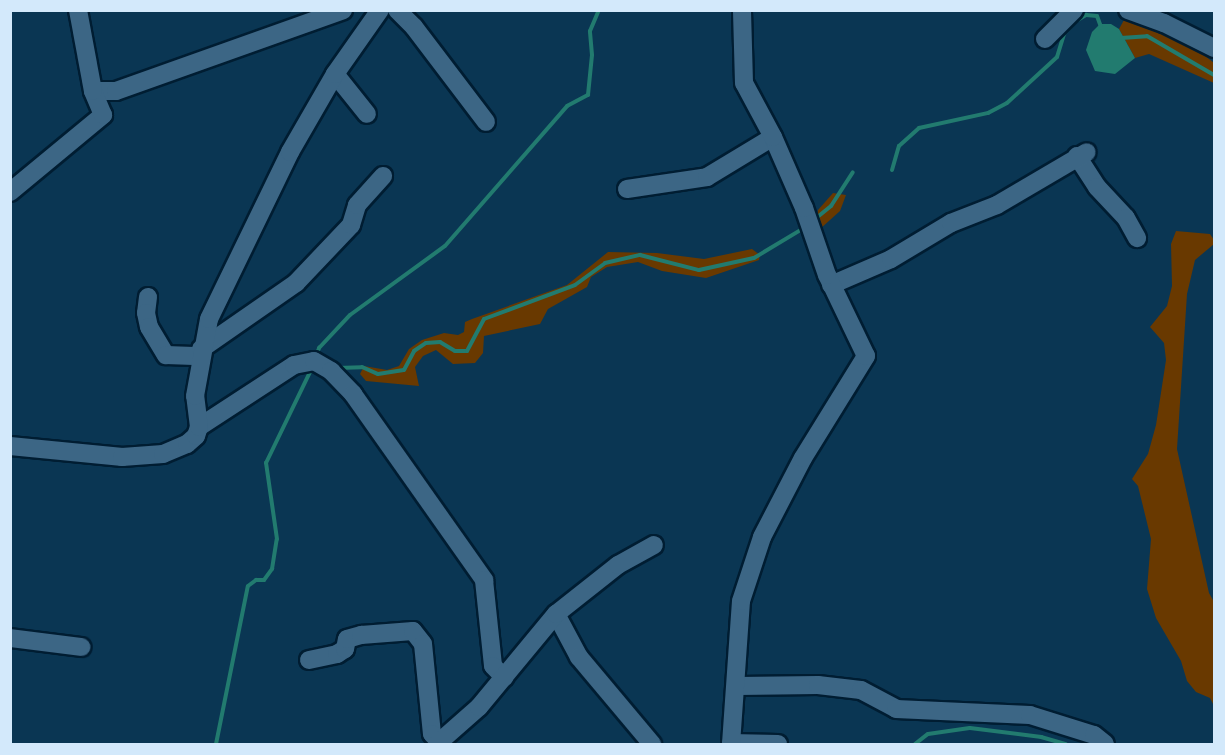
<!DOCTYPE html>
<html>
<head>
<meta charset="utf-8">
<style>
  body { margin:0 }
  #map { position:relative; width:1225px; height:755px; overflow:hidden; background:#0a3653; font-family:"Source Sans 3",sans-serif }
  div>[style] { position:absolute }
  .green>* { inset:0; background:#693900 }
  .water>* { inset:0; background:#227b6f }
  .stream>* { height:4px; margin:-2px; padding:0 2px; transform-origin:2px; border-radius:2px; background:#227b6f }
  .roads { filter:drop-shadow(2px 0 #001d32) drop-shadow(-2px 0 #001d32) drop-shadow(0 2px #001d32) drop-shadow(0 -2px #001d32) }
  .minor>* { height:18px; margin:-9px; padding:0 9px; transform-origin:9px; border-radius:9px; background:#3c6685 }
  span { translate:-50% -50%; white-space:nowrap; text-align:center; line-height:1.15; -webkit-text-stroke:4.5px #0a3653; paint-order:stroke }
  .frame { position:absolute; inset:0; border:12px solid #d3e9fb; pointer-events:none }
</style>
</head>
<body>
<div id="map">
  <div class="green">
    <i style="clip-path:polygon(1124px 20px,1158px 24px,1177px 42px,1199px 51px,1214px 63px,1214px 83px,1149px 54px,1135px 58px,1119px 29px)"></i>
    <i style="clip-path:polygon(833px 193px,846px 195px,840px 211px,820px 229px,816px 218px,818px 210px)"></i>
    <i style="clip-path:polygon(1176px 231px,1210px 234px,1214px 240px,1214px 244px,1195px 260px,1187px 294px,1177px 449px,1209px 593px,1214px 602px,1214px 706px,1210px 698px,1196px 692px,1187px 681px,1181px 661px,1156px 618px,1147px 589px,1151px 539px,1138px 486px,1132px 479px,1148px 454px,1156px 425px,1166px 360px,1164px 343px,1150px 327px,1167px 306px,1172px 286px,1171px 244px)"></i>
    <i style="clip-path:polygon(752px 249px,760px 255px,759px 260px,706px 278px,662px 271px,638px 262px,607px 267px,591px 277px,587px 287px,548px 309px,540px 324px,484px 336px,483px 353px,475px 363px,453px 364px,436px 350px,423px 356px,415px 367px,419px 386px,366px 381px,360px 374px,364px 366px,387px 370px,399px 366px,409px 349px,422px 340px,444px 333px,458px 335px,464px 332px,465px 322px,472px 319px,567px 285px,608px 252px,657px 253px,704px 259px)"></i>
  </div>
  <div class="water">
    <i style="clip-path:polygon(1100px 24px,1111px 24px,1119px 29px,1135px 58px,1115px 74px,1095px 71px,1086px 50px,1092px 32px)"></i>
  </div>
  <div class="stream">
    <i style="left:1121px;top:38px;width:26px;rotate:-4deg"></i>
    <i style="left:1147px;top:36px;width:78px;rotate:30.2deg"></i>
    <i style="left:892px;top:170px;width:25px;rotate:-74deg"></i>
    <i style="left:899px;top:146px;width:27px;rotate:-42deg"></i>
    <i style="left:919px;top:128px;width:71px;rotate:-12.3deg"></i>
    <i style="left:988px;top:113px;width:21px;rotate:-28deg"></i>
    <i style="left:1007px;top:103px;width:68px;rotate:-42.6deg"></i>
    <i style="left:1057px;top:57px;width:24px;rotate:-73deg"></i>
    <i style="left:1064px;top:34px;width:18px;rotate:-47deg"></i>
    <i style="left:1076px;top:21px;width:12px;rotate:-31deg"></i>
    <i style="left:1086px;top:15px;width:11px;rotate:5deg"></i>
    <i style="left:1097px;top:16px;width:12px;rotate:70deg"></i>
    <i style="left:815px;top:219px;width:21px;rotate:-39deg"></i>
    <i style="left:831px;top:206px;width:40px;rotate:-57.1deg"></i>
    <i style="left:316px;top:356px;width:9px;rotate:-69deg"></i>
    <i style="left:319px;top:348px;width:45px;rotate:-46.8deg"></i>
    <i style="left:350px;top:315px;width:117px;rotate:-36deg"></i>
    <i style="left:445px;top:246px;width:186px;rotate:-48.9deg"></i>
    <i style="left:567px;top:106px;width:24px;rotate:-28deg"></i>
    <i style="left:588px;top:95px;width:40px;rotate:-84.3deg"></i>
    <i style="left:592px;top:55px;width:24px;rotate:-95deg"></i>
    <i style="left:590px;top:31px;width:23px;rotate:-67deg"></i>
    <i style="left:337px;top:368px;width:25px;rotate:-2deg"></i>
    <i style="left:362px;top:367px;width:17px;rotate:24deg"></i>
    <i style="left:378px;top:374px;width:26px;rotate:-9deg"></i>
    <i style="left:404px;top:370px;width:21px;rotate:-62deg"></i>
    <i style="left:414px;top:351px;width:14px;rotate:-34deg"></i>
    <i style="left:426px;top:343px;width:14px;rotate:-4deg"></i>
    <i style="left:440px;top:342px;width:17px;rotate:31deg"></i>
    <i style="left:455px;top:351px;width:12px"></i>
    <i style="left:467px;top:351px;width:36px;rotate:-62deg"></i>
    <i style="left:484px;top:319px;width:97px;rotate:-20.5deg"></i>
    <i style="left:575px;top:285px;width:37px;rotate:-36deg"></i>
    <i style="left:605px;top:263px;width:36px;rotate:-13deg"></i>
    <i style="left:640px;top:255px;width:61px;rotate:14.3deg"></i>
    <i style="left:699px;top:270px;width:56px;rotate:-12.3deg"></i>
    <i style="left:754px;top:258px;width:58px;rotate:-31deg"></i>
    <i style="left:216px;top:744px;width:161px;rotate:-78.6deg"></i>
    <i style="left:248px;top:586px;width:10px;rotate:-37deg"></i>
    <i style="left:256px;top:580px;width:8px"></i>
    <i style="left:264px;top:580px;width:14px;rotate:-54deg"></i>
    <i style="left:272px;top:569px;width:30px;rotate:-81deg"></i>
    <i style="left:277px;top:539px;width:77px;rotate:-98.2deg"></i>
    <i style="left:266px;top:463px;width:106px;rotate:-64.2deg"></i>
    <i style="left:915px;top:744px;width:16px;rotate:-38deg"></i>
    <i style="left:928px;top:734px;width:42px;rotate:-8.1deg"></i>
    <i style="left:970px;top:728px;width:72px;rotate:7.2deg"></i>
    <i style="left:1041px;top:737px;width:26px;rotate:16deg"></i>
  </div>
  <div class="roads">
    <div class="minor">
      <i style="left:397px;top:10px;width:24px;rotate:45deg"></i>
      <i style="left:414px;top:27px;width:119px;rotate:52.8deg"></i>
      <i style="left:1128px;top:10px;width:38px;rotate:20deg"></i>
      <i style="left:1164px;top:23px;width:56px;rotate:26.6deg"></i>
      <i style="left:1045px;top:39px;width:41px;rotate:-45deg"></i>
      <i style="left:335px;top:74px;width:51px;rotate:51.3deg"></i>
      <i style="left:93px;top:91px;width:23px"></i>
      <i style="left:116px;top:91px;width:241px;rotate:-19.6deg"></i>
      <i style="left:1077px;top:156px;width:37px;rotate:57deg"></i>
      <i style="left:1097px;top:187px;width:42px;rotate:46.9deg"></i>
      <i style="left:1126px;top:218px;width:23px;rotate:61deg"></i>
      <i style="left:627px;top:189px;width:81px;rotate:-8.5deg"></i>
      <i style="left:707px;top:177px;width:77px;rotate:-31.2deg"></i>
      <i style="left:10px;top:192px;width:121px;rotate:-39.6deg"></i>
      <i style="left:103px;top:115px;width:26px;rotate:-113deg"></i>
      <i style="left:93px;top:91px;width:82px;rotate:-100.5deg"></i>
      <i style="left:831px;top:285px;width:65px;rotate:-23.4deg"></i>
      <i style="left:891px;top:259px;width:70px;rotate:-31deg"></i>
      <i style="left:951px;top:223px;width:49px;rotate:-21.4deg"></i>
      <i style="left:997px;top:205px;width:104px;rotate:-30.5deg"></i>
      <i style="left:148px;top:297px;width:16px;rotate:97deg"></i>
      <i style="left:146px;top:313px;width:14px;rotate:78deg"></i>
      <i style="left:149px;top:327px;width:33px;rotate:59deg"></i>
      <i style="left:166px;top:355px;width:35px;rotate:2deg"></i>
      <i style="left:201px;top:349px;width:116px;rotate:-34.8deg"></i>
      <i style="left:296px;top:283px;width:80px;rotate:-46.5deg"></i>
      <i style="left:351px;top:225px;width:21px;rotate:-73deg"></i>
      <i style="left:357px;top:205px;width:39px;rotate:-48deg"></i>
      <i style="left:199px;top:427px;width:113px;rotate:-33.1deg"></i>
      <i style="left:294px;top:365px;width:20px;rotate:-11deg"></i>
      <i style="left:314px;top:361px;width:20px;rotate:30deg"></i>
      <i style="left:331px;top:371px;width:32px;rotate:46deg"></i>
      <i style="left:353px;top:394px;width:228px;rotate:54.8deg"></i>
      <i style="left:484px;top:580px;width:86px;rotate:84deg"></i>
      <i style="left:493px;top:666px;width:16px;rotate:45deg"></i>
      <i style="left:10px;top:446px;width:113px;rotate:5.6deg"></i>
      <i style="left:122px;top:457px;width:41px;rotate:-4.2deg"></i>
      <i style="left:163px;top:454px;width:26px;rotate:-23deg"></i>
      <i style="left:187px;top:444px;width:12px;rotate:-42deg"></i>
      <i style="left:196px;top:436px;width:9px;rotate:-72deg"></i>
      <i style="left:199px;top:427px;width:31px;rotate:-97deg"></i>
      <i style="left:195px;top:396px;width:78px;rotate:-79.7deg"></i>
      <i style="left:209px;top:319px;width:186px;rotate:-64.1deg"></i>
      <i style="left:290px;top:152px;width:90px;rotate:-60deg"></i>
      <i style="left:335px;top:74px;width:78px;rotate:-54.9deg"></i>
      <i style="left:556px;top:614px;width:49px;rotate:61.9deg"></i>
      <i style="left:579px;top:657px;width:114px;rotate:50deg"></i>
      <i style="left:10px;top:638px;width:72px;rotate:7.2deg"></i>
      <i style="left:309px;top:660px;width:29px;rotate:-12deg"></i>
      <i style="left:337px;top:654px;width:9px;rotate:-32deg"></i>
      <i style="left:345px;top:649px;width:10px;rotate:-79deg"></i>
      <i style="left:347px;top:639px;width:15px;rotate:-16deg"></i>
      <i style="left:361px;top:635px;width:52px;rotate:-4.4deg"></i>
      <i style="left:413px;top:631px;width:16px;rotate:52deg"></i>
      <i style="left:423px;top:644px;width:90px;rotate:84.3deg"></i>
      <i style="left:432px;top:734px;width:11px;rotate:45deg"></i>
      <i style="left:738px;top:686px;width:80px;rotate:-0.7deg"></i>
      <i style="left:818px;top:685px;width:43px;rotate:6.6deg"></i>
      <i style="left:861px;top:690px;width:40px;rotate:28deg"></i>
      <i style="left:896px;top:709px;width:134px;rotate:2.6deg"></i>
      <i style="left:1030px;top:715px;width:67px;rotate:17.4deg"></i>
      <i style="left:1094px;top:735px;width:14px;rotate:39deg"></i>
      <i style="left:731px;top:743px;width:47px;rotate:1.2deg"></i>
      <i style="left:437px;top:744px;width:56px;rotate:-41.4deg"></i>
      <i style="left:479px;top:707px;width:121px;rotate:-50.4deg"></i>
      <i style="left:556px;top:614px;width:79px;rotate:-38.3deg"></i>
      <i style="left:618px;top:565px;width:41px;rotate:-29.1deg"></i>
      <i style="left:731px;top:744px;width:143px;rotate:-86deg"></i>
      <i style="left:741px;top:601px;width:67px;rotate:-71.8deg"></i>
      <i style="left:762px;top:537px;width:89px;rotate:-62.6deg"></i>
      <i style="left:803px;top:458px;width:120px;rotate:-58.3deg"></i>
      <i style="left:866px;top:356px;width:90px;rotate:-115.7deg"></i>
      <i style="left:827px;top:275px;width:71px;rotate:-108.9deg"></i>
      <i style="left:804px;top:208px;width:77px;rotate:-113.6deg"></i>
      <i style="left:773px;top:137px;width:61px;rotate:-118.2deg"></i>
      <i style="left:744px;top:83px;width:73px;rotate:-91.6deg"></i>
    </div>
  </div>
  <div class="frame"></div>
</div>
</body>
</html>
